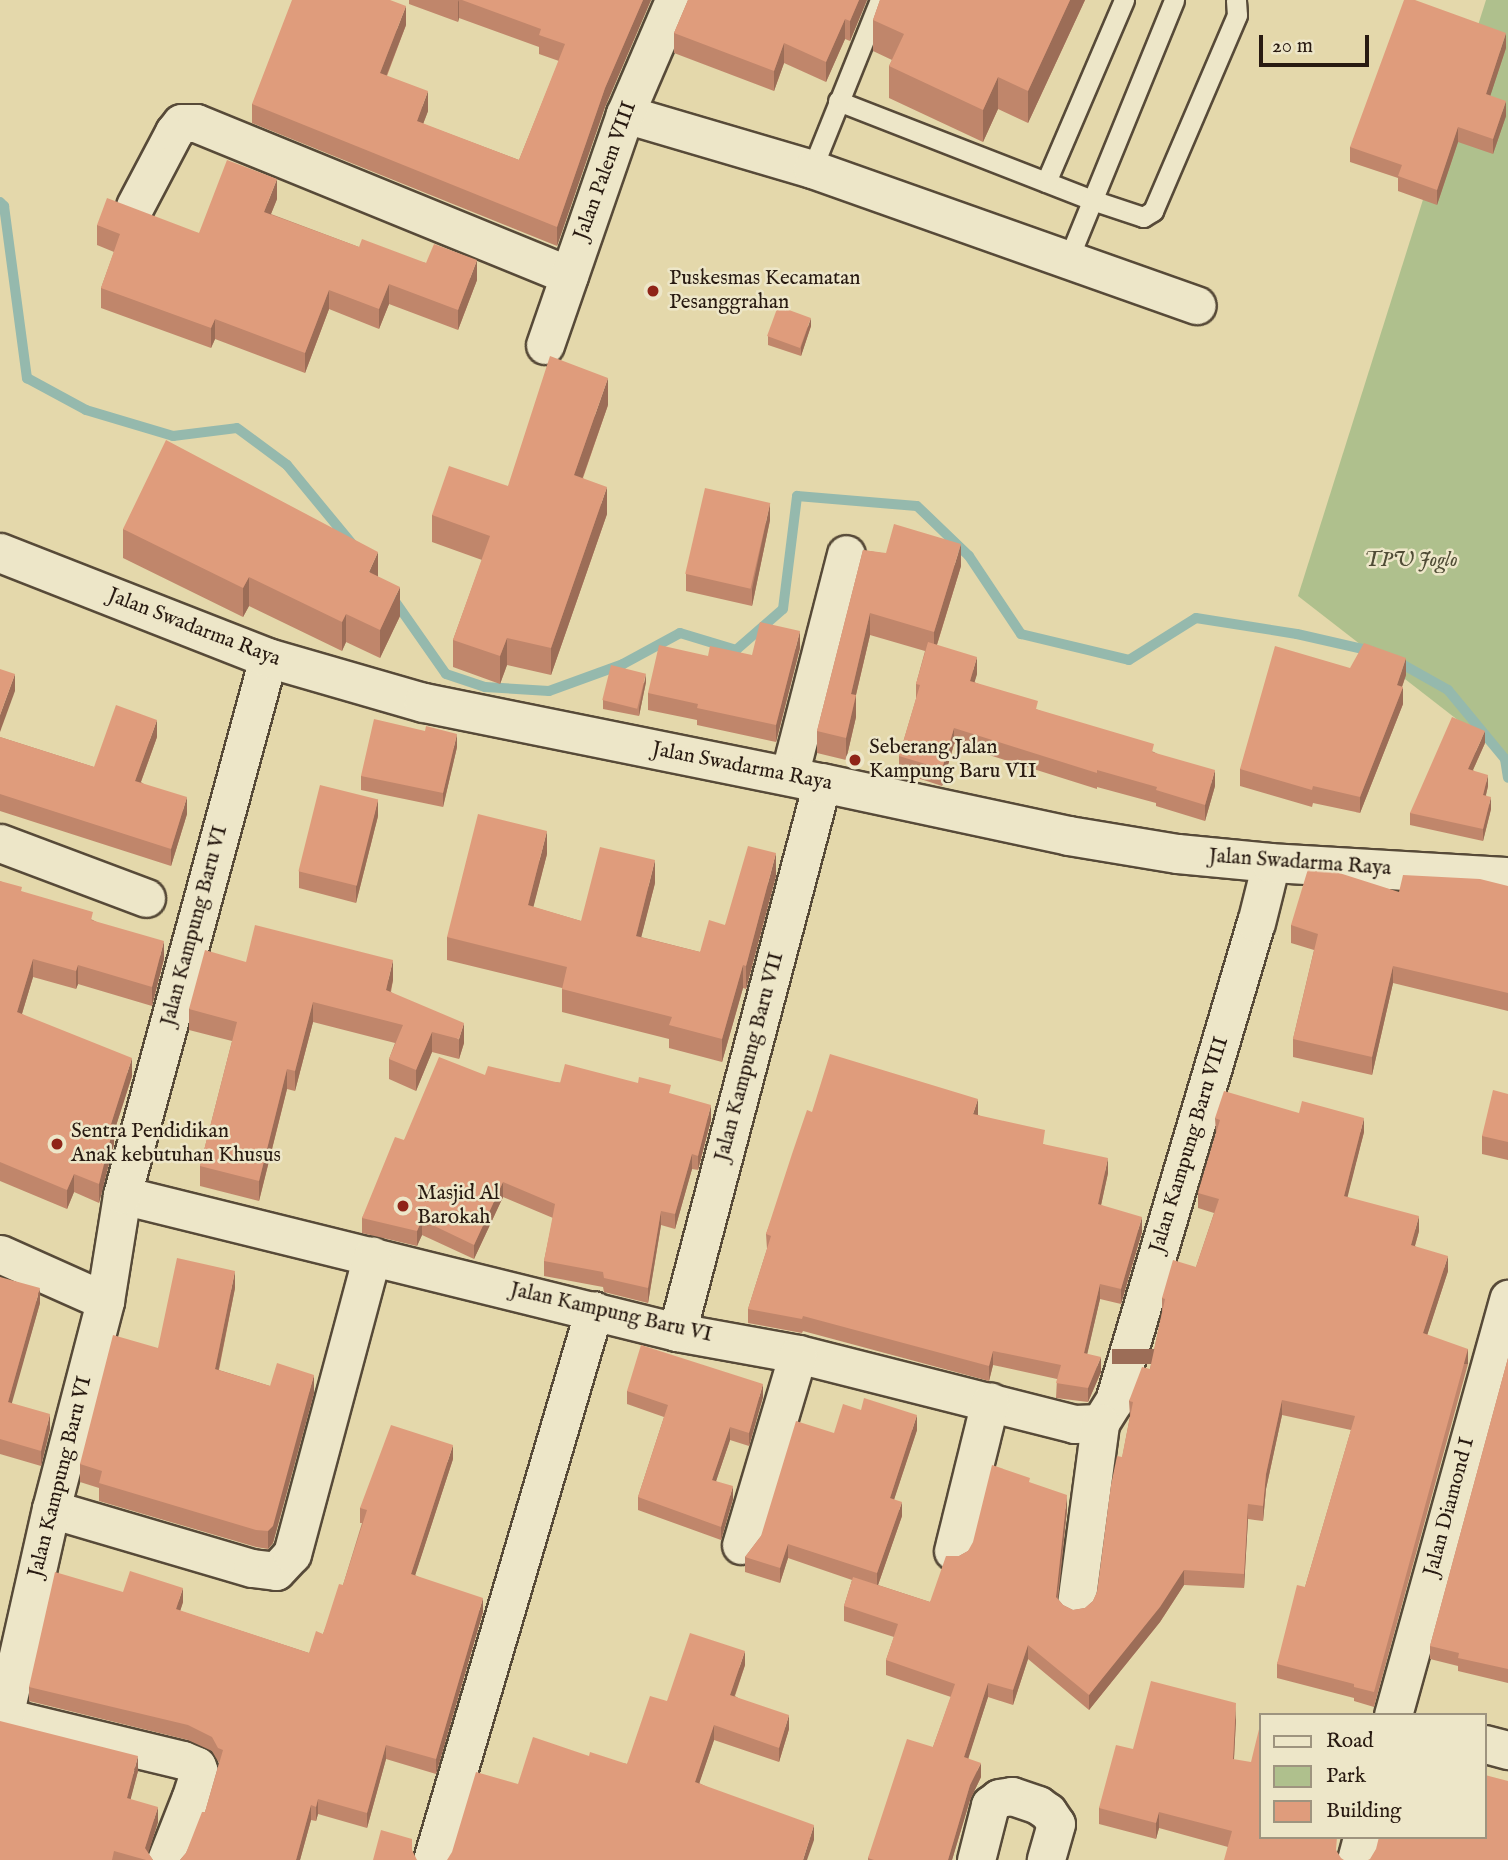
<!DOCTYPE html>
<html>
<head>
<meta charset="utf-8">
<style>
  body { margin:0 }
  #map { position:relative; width:1508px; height:1860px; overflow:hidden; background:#e4d8ab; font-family:"IM FELL English",serif }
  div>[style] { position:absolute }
  .green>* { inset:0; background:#afc08d }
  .stream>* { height:10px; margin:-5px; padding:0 5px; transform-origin:5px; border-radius:5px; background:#95b9ad }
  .roads { filter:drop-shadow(2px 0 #574a38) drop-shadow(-2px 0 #574a38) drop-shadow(0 2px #574a38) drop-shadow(0 -2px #574a38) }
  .service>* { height:19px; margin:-9.5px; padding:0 9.5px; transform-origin:9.5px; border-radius:9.5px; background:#ede6c8 }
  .minor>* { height:37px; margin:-18.5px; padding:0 18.5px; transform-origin:18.5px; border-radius:18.5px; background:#ede6c8 }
  .secondary>* { height:38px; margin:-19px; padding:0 19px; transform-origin:19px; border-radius:19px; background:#ede6c8 }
  .wall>* { inset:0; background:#c0866b }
  .shaded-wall>* { inset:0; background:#9c6d57; transform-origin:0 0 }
  .building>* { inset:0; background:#df9c7c; transform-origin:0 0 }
  .dots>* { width:19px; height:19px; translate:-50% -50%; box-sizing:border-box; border:4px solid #ede6c8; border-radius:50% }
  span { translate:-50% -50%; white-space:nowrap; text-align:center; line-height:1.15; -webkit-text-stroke:5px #ede6c8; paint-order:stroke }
  .street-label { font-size:21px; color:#281a11 }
  .poi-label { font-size:21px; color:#281a11 }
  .left { translate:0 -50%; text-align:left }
  .park-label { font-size:21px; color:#504c36; font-style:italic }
  .legend { position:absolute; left:1259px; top:1713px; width:228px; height:126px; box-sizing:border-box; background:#ede6c8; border:2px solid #9e947f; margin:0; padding:9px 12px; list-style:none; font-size:21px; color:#281a11 }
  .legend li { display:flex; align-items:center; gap:14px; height:35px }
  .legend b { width:35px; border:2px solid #9e947f }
  .scale { position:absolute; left:1259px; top:35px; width:110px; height:32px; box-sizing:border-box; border:4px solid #281a11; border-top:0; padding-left:9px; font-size:21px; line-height:24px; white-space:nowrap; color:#281a11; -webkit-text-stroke:5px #ede6c8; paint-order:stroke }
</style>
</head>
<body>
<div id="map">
  <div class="green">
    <i style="clip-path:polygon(1486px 0,1508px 0,1508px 759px,1298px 596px)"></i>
  </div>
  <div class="stream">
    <i style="left:0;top:202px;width:6px;rotate:45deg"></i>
    <i style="left:4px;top:206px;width:174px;rotate:82.4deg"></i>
    <i style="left:27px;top:378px;width:67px;rotate:28.5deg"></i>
    <i style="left:86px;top:410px;width:91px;rotate:16.6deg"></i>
    <i style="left:173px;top:436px;width:64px;rotate:-7.1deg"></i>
    <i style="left:237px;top:428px;width:62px;rotate:36.5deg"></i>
    <i style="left:287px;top:465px;width:104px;rotate:50.5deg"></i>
    <i style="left:392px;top:597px;width:94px;rotate:55deg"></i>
    <i style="left:446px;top:674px;width:41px;rotate:18.4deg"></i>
    <i style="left:485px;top:687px;width:64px;rotate:3.6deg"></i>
    <i style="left:549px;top:691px;width:79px;rotate:-20deg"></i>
    <i style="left:623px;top:664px;width:65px;rotate:-28.5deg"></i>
    <i style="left:680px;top:633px;width:59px;rotate:16.9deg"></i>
    <i style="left:736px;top:650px;width:62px;rotate:-41.1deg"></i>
    <i style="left:783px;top:609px;width:114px;rotate:-82.9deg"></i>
    <i style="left:797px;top:496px;width:120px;rotate:4.8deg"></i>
    <i style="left:917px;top:506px;width:72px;rotate:43.9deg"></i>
    <i style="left:969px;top:556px;width:94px;rotate:56.3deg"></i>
    <i style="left:1021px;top:634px;width:111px;rotate:13.5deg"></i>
    <i style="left:1129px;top:660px;width:79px;rotate:-32.1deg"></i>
    <i style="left:1196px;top:618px;width:102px;rotate:9deg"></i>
    <i style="left:1297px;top:634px;width:77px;rotate:12.8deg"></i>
    <i style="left:1393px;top:659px;width:63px;rotate:29.4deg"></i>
    <i style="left:1448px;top:690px;width:89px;rotate:50.4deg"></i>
    <i style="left:1505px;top:759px;width:19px;rotate:81deg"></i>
  </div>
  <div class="roads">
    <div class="service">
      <i style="left:838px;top:101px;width:273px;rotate:21.3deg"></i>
      <i style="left:1092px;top:200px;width:54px;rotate:18.4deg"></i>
      <i style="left:1143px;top:217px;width:12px;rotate:-31deg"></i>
      <i style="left:1153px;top:211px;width:213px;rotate:-66.8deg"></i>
      <i style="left:1237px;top:15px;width:15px;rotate:-94deg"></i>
      <i style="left:812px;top:169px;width:182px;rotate:-68.1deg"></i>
      <i style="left:1046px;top:182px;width:198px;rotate:-66.8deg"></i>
      <i style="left:1068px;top:260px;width:281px;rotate:-67.8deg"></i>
    </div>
    <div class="minor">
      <i style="left:625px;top:114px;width:195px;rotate:16.4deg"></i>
      <i style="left:812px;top:169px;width:408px;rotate:19.5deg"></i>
      <i style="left:135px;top:206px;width:84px;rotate:-62.2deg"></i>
      <i style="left:174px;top:132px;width:11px;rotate:-52deg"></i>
      <i style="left:181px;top:123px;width:15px"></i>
      <i style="left:196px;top:123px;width:403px;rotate:22.2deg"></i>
      <i style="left:545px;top:345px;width:244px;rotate:-70.9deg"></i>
      <i style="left:625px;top:114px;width:124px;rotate:-66.7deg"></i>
      <i style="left:789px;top:776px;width:229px;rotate:-75.6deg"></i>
      <i style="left:0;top:843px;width:156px;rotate:20.6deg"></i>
      <i style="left:122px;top:1195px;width:572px;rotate:13.87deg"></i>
      <i style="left:677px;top:1332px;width:123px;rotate:10.3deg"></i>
      <i style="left:798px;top:1354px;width:285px;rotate:14.2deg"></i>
      <i style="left:1074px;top:1424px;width:26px;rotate:-2deg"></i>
      <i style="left:0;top:1254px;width:115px;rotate:24.1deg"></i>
      <i style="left:677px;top:1332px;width:568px;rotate:-75.21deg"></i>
      <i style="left:1100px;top:1423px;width:26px;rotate:-58deg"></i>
      <i style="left:1114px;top:1401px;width:499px;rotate:-73.5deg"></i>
      <i style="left:1256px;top:923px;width:62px;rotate:-76deg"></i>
      <i style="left:51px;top:1509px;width:209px;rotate:16.4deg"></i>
      <i style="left:252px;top:1568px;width:24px;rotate:7deg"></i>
      <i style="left:276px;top:1571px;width:23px;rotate:-47deg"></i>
      <i style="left:292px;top:1554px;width:309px;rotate:-75deg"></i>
      <i style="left:741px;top:1545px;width:199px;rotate:-73.4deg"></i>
      <i style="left:953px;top:1551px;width:154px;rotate:-76.1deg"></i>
      <i style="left:1076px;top:1604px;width:183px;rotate:-82.4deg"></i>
      <i style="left:1393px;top:1715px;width:432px;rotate:-74.5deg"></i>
      <i style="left:0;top:1716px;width:188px;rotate:13.5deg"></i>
      <i style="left:183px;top:1760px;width:15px;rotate:23deg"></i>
      <i style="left:197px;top:1766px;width:6px;rotate:72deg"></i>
      <i style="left:199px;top:1772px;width:28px;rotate:108deg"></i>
      <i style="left:190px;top:1799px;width:66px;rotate:111.5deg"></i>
      <i style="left:4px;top:1717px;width:213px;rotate:-77.3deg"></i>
      <i style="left:51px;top:1509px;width:215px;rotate:-75.4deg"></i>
      <i style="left:105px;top:1301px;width:107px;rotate:-80.9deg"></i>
      <i style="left:122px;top:1195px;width:556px;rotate:-74.79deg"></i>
      <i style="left:1485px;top:1744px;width:24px;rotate:15deg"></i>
      <i style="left:432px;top:1860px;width:573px;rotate:-73.59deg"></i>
      <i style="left:976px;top:1860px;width:57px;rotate:-75.7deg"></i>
      <i style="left:990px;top:1805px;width:11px;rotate:-38deg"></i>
      <i style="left:999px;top:1798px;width:13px;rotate:-9deg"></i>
      <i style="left:1012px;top:1796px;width:28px;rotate:19deg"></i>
      <i style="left:1038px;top:1805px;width:12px;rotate:35deg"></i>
      <i style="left:1048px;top:1812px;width:14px;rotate:56deg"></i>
      <i style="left:1056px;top:1824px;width:37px;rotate:106deg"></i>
      <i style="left:1356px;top:1860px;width:24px;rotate:-75deg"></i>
    </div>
    <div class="secondary">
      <i style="left:0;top:553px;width:288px;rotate:21.4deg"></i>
      <i style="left:268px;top:658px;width:162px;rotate:16.1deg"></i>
      <i style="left:424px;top:703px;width:406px;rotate:11.4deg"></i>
      <i style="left:822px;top:783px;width:253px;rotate:12.1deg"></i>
      <i style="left:1069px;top:836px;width:110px;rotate:9.4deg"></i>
      <i style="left:1178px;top:854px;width:93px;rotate:5.5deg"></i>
      <i style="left:1271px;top:863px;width:237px;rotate:3.4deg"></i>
    </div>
  </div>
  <div class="wall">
    <i style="clip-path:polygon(409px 0,651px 0,605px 107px,557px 246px,252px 123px,252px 104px,406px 25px,387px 76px,428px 111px,423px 124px,519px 160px,559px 61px,539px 54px,539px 47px,459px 18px,458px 22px,409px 4px)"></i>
    <i style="clip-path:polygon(688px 0,867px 0,850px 41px,845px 39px,826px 82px,784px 63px,774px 91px,674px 53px,674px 33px)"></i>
    <i style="clip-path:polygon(880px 0,1085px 0,1028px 123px,998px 109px,983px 142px,889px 98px,889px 66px,892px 60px,873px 51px,873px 20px)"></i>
    <i style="clip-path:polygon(1506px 48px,1490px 96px,1506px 116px,1493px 154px,1458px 142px,1437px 205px,1398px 191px,1398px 178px,1350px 162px,1350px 147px)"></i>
    <i style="clip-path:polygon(277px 199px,271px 214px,359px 247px,426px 263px,477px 280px,458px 330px,389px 304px,379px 329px,329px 309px,305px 373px,215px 339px,211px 348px,101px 308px,101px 288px,114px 252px,97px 245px,97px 225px,199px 233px)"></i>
    <i style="clip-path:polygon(811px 326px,801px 356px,768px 345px,768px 336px)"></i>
    <i style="clip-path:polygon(608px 405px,583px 478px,607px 514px,551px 675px,507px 665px,500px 684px,453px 667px,453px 640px,482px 560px,432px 542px,432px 515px,508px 486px)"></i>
    <i style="clip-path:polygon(770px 520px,752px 606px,686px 591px,686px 574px)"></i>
    <i style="clip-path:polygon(123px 529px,378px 577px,400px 616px,380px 658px,346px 642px,342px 651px,249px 606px,243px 617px,123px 558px)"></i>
    <i style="clip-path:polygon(863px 550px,961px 566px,937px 645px,977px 674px,974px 682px,1038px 710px,1154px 752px,1215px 786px,1205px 821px,1156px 806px,1156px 803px,1097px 787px,1097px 789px,954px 744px,942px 786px,899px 772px,899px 756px,916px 699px,916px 684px,925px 651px,870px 635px,856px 695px,856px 717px,846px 760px,817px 753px,817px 731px)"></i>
    <i style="clip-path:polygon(800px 648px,776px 742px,697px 725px,697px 720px,648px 710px,648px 693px,708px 656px,752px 655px)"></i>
    <i style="clip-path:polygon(1350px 668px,1406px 675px,1402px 687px,1403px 704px,1360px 813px,1313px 803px,1312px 807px,1240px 786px,1240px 769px)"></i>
    <i style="clip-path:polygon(646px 682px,639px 716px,603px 709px,603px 700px)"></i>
    <i style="clip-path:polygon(0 737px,94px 767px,157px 737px,141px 782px,187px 814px,171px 866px,0 811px)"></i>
    <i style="clip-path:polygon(1485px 743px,1473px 770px,1488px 786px,1486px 795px,1491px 809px,1483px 841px,1410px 825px,1410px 813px)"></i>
    <i style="clip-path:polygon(457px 747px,443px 807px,361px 790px,361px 776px)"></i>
    <i style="clip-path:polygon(378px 816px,356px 903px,299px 888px,299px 871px)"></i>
    <i style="clip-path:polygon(547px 854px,533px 907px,581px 921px,655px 883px,641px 937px,700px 952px,725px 925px,776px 876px,746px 989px,743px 988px,722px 1062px,669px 1048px,669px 1039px,562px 1012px,562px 988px,447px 960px,447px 937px)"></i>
    <i style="clip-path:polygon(0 881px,22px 892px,93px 920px,164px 959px,152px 1006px,78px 984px,76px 989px,33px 977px,22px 1014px,132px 1076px,114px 1132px,114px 1144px,99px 1203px,74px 1192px,67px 1209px,0 1181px)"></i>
    <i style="clip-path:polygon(1508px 886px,1508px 1011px,1393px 983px,1372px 1075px,1293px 1057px,1293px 1039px,1314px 950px,1291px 943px,1291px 925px,1399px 892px)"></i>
    <i style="clip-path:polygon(246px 962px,393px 980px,391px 992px,464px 1043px,459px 1059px,432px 1052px,416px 1091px,389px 1079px,389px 1059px,395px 1043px,313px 1022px,295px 1091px,287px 1089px,259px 1201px,200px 1186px,200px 1166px,232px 1041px,189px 1030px,189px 1009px)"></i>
    <i style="clip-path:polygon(485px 1075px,671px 1094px,711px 1120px,698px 1170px,692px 1169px,675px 1229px,661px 1225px,648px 1303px,604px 1292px,603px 1287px,544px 1276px,544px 1261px,553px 1218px,503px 1197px,474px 1259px,422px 1235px,417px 1246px,362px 1233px,362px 1218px,404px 1140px)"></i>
    <i style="clip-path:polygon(1508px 1094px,1508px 1160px,1482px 1154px,1482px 1136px)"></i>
    <i style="clip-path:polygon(812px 1112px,978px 1114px,978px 1115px,1108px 1173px,1101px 1205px,1142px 1232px,1121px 1304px,1100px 1299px,1087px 1354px,1101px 1372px,1088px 1402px,1056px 1398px,1057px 1379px,993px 1365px,989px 1381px,803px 1331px,802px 1333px,748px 1323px,748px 1309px,767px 1249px,766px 1234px)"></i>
    <i style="clip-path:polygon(1215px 1118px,1364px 1132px,1347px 1197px,1419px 1231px,1415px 1246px,1448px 1271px,1427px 1335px,1468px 1364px,1374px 1707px,1354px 1701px,1354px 1698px,1277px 1678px,1277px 1664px,1305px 1587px,1351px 1430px,1282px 1415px,1266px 1489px,1263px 1521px,1248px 1519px,1244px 1588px,1184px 1585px,1160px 1622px,1089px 1710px,1028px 1659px,1013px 1705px,988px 1697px,968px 1758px,981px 1777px,970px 1800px,952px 1860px,868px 1860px,868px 1858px,933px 1747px,951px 1697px,886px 1675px,886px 1660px,894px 1637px,844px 1621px,844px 1606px,852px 1580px,788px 1558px,780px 1583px,745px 1572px,745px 1557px,761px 1536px,834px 1433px,917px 1430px,894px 1499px,902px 1516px,878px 1585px,930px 1602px,959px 1556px,968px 1551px,1030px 1483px,1067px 1510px,1058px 1599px,1063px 1605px,1073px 1610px,1085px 1608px,1093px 1601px,1097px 1592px,1130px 1416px,1129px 1401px,1150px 1369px,1162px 1312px,1162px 1298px,1196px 1267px,1214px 1213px,1198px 1208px,1198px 1193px,1216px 1133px)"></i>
    <i style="clip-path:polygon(0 1277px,40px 1303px,11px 1403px,50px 1429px,41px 1466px,0 1454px)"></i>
    <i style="clip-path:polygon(235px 1288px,219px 1370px,270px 1386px,314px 1393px,273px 1543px,268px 1549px,256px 1547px,99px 1501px,99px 1488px,80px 1482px,80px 1464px,158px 1348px)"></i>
    <i style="clip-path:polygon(1508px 1358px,1508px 1683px,1458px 1671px,1458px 1666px,1430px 1659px,1430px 1646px)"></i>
    <i style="clip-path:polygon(627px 1391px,763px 1397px,749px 1446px,730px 1440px,716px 1481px,733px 1499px,721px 1540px,638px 1510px,638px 1497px,664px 1417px,627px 1404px)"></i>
    <i style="clip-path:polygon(453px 1459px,415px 1575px,483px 1612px,436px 1774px,386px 1759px,367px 1828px,318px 1814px,316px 1821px,311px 1820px,300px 1860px,180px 1860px,186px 1853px,205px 1812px,219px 1763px,212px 1751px,188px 1740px,29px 1701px,29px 1687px,123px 1592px,183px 1602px,180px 1611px,309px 1653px,323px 1634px,343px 1585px,362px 1523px,360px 1523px,360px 1508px)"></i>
    <i style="clip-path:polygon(745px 1665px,735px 1696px,789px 1729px,779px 1762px,714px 1740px,699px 1783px,814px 1840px,518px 1784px,589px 1756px,627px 1764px,667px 1701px)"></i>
    <i style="clip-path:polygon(1236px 1719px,1234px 1760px,1261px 1837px,1338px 1837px,1228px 1847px,1159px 1828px,1156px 1839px,1099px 1824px,1099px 1808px,1133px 1749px)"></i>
    <i style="clip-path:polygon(138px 1771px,130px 1800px,158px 1822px,148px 1853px,153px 1860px,0 1860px)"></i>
  </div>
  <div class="shaded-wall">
    <i style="clip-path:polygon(459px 0,459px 18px,458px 22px,458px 2px)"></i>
    <i style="clip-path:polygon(643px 0,651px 0,605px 107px,557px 246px,557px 227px,605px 88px)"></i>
    <i style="clip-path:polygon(859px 0,867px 0,850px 41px,850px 21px)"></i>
    <i style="clip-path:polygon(1070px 0,1085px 0,1028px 123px,1028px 91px)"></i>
    <i style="clip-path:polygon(406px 6px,406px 25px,380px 92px,380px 73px)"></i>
    <i style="clip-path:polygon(845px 19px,845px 39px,826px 82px,826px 62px)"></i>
    <i style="clip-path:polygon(1506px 33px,1506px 48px,1486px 109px,1486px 94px)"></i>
    <i style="clip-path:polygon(784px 43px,784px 63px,774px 91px,774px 71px)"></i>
    <i style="clip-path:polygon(998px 77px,998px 109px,983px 142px,983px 110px)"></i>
    <i style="clip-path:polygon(428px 91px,428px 111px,417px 140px,417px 121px)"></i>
    <i style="clip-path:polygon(1506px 101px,1506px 116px,1493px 154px,1493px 139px)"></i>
    <i style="clip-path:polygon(1458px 127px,1458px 142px,1437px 205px,1437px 190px)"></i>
    <i style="clip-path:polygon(277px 179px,277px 199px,264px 231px,264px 212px)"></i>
    <i style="clip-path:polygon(477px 260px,477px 280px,458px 330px,458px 310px)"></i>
    <i style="clip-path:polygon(389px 284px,389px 304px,379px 329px,379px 309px)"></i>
    <i style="clip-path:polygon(329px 290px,329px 309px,305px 373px,305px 353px)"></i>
    <i style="clip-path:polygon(811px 318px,811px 326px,801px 356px,801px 347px)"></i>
    <i style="clip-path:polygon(215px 319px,215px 339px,211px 348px,211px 328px)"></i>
    <i style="clip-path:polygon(608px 378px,608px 405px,574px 502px,574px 475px)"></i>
    <i style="clip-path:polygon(607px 487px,607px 514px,551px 675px,551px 648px)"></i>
    <i style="clip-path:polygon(770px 503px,770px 520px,752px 606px,752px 589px)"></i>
    <i style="clip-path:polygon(961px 544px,961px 566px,934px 654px,934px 632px)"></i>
    <i style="clip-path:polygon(378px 552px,378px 581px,369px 572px)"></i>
    <i style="clip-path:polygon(249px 577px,249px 606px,243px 617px,243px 588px)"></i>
    <i style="clip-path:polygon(400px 587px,400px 616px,380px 658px,380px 630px)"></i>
    <i style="clip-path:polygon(870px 613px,870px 635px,851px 716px,851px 694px)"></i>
    <i style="clip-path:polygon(346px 614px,346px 642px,342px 651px,342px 622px)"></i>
    <i style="clip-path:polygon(800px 631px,800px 648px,776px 742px,776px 725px)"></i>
    <i style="clip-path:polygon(507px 638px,507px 665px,500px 684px,500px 656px)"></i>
    <i style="clip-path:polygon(977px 657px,977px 674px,970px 698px,970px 681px)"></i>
    <i style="clip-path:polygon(1406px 658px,1406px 675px,1397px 701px,1397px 685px)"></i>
    <i style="clip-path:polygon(15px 674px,15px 691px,0 732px,0 715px)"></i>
    <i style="clip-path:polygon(646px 674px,646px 682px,639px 716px,639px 708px)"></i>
    <i style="clip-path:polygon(1403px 687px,1403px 704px,1360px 813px,1360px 797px)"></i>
    <i style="clip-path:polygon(856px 695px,856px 717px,846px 760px,846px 738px)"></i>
    <i style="clip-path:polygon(157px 720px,157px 737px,135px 798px,135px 781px)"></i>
    <i style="clip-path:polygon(954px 728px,954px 744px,942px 786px,942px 769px)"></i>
    <i style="clip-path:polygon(1485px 731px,1485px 743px,1468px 781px,1468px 769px)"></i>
    <i style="clip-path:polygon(457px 734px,457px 747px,443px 807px,443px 793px)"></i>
    <i style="clip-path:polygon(1215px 770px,1215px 786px,1205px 821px,1205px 805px)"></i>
    <i style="clip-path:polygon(1488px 775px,1488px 786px,1483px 807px,1483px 795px)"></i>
    <i style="clip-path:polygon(187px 797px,187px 814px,171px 866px,171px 849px)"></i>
    <i style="clip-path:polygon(1491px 797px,1491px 809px,1483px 841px,1483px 829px)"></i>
    <i style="clip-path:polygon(378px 799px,378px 816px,356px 903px,356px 886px)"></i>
    <i style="clip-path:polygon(547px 831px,547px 854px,528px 928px,528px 905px)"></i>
    <i style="clip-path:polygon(776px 853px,776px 876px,746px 989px,746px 966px)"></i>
    <i style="clip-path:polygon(655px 860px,655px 883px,636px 958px,636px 936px)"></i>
    <i style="clip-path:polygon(164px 941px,164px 959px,152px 1006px,152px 987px)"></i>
    <i style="clip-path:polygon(33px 959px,33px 977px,17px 1030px,17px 1012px)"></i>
    <i style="clip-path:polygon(393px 960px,393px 980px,386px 1010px,386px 990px)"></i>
    <i style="clip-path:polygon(78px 965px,78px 984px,76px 989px,76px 971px)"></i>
    <i style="clip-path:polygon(743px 965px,743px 988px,722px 1062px,722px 1039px)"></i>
    <i style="clip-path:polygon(1393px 966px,1393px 983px,1372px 1075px,1372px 1057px)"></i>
    <i style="clip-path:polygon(313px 1002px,313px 1022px,295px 1091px,295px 1071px)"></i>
    <i style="clip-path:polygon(464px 1023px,464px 1043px,459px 1059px,459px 1039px)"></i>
    <i style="clip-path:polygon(432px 1032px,432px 1052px,416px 1091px,416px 1070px)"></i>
    <i style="clip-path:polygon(132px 1058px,132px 1076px,114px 1132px,114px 1144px,99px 1203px,99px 1184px,111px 1124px)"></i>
    <i style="clip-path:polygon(287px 1069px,287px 1089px,259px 1201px,259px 1181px)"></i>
    <i style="clip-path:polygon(978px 1099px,978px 1114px,973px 1129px,973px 1114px)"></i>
    <i style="clip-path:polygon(711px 1105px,711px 1120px,698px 1170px,698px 1156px)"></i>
    <i style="clip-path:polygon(1364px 1118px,1364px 1132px,1344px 1211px,1344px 1196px)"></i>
    <i style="clip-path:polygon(692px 1154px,692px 1169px,675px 1229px,675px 1214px)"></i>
    <i style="clip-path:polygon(1108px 1158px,1108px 1173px,1098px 1219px,1098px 1204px)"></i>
    <i style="clip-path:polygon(74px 1174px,74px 1192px,67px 1209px,67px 1190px)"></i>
    <i style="clip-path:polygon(503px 1182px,503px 1197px,474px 1259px,474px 1245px)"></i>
    <i style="clip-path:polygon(661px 1211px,661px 1225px,648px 1303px,648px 1288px)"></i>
    <i style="clip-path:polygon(1419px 1216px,1419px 1231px,1411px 1259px,1411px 1245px)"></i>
    <i style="clip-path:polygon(1142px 1217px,1142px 1232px,1121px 1304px,1121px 1289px)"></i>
    <i style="clip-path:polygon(422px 1220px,422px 1235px,417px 1246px,417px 1231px)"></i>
    <i style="clip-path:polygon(1448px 1256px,1448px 1271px,1423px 1348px,1423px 1333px)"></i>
    <i style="clip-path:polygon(235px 1271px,235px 1288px,215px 1387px,215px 1369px)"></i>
    <i style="clip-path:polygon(1100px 1284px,1100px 1299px,1084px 1368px,1084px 1353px)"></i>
    <i style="clip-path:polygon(40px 1288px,40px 1303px,8px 1417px,8px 1402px)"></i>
    <i style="left:1468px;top:1349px;width:15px;height:356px;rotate:90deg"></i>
    <i style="clip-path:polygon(993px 1351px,993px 1365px,989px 1381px,989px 1366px)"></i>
    <i style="clip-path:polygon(1101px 1357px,1101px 1372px,1088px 1402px,1088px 1388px)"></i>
    <i style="clip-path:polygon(314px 1375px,314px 1393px,273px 1543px,268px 1549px,268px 1531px)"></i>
    <i style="clip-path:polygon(763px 1384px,763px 1397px,749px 1446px,749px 1433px)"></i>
    <i style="clip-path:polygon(1282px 1400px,1282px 1415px,1266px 1489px,1263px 1521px,1263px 1506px,1266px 1474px)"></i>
    <i style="clip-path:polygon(50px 1414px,50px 1429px,41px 1466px,41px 1451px)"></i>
    <i style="clip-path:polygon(917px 1415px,917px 1430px,890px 1512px,890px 1498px)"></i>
    <i style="clip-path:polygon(730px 1427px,730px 1440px,712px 1493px,712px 1480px)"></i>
    <i style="clip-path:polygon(453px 1445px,453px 1459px,411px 1588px,411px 1574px)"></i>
    <i style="clip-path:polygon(733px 1486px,733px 1499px,721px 1540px,721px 1527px)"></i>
    <i style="clip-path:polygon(1067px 1495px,1067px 1510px,1056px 1611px,1056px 1597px)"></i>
    <i style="clip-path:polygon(902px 1502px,902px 1516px,877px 1588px,877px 1573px)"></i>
    <i style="clip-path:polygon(1248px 1504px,1248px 1519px,1244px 1588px,1244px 1574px)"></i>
    <i style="clip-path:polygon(788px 1544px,788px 1558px,780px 1583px,780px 1568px)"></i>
    <i style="clip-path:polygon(1184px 1570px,1184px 1585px,1160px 1622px,1089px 1710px,1089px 1695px)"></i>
    <i style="clip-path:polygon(183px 1588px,183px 1602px,176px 1624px,176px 1609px)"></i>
    <i style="clip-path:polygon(483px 1598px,483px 1612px,436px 1774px,436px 1759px)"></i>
    <i style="clip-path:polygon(1028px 1645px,1028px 1659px,1013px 1705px,1013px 1690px)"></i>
    <i style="clip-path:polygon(745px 1651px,745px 1665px,730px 1709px,730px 1695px)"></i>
    <i style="clip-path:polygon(988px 1683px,988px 1697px,964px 1772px,964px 1757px)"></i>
    <i style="clip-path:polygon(1236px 1703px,1236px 1719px,1233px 1776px,1233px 1759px)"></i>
    <i style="clip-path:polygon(789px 1715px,789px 1729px,779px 1762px,779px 1748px)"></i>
    <i style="clip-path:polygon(714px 1725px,714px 1740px,695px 1796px,695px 1782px)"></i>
    <i style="clip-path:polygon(386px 1745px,386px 1759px,367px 1828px,367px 1813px)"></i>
    <i style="clip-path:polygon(138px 1756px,138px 1771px,127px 1813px,127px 1798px)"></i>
    <i style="clip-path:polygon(981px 1763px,981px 1777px,970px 1800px,952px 1860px,948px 1860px,970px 1785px)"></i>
    <i style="clip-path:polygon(318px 1799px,318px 1814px,316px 1821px,316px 1807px)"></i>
    <i style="clip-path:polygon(311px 1805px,311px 1820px,300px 1860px,296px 1860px)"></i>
    <i style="clip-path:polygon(158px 1807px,158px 1822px,146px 1860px,145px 1848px)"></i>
    <i style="clip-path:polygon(1159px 1812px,1159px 1828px,1156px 1839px,1156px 1823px)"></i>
    <i style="clip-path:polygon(814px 1825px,814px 1840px,807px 1860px,803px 1860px)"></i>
  </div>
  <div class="building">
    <i style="clip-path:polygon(292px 0,390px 0,406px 6px,380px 73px,428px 91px,417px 121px,519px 160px,565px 44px,539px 35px,541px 29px,462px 0,643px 0,605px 88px,557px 227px,252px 104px)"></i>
    <i style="clip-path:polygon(688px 0,859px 0,850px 21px,845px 19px,826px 62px,784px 43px,774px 71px,674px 33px)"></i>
    <i style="clip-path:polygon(880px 0,1070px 0,1028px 91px,998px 77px,983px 110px,889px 66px,904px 34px,873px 20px)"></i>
    <i style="clip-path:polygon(1404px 0,1415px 0,1506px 33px,1486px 94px,1506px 101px,1493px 139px,1458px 127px,1437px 190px,1398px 176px,1402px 165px,1350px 147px)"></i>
    <i style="clip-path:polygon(227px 160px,277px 179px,264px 212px,359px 247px,362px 239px,426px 263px,434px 244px,477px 260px,458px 310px,389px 284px,379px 309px,329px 290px,305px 353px,215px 319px,211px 328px,101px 288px,120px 234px,97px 225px,107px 198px,199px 233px)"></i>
    <i style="left:778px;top:306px;width:35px;height:32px;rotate:20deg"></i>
    <i style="clip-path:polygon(550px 356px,608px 378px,574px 475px,607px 487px,551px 648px,507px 638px,500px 656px,453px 640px,490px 536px,432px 515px,449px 466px,508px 486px)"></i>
    <i style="clip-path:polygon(166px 440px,378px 552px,369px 572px,400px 587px,380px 630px,346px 614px,342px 622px,249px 577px,243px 588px,123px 529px)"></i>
    <i style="left:705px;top:488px;width:67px;height:88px;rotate:13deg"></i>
    <i style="clip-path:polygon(894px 524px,961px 544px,934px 632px,870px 613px,851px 694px,856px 695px,846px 738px,817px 731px,863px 550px,886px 553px)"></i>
    <i style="clip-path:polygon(760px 622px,800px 631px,776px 725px,697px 708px,698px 704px,648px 693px,659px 645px,708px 656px,710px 646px,752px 655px)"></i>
    <i style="clip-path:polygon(928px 642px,977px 657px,970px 681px,1038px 701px,1036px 709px,1154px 744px,1152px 752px,1215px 770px,1205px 805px,1156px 790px,1157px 787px,1097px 770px,1097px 773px,954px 728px,942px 769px,899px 756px,920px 685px,916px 684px)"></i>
    <i style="clip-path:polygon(1364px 643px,1406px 658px,1397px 685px,1403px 687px,1360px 797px,1313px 786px,1312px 790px,1240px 769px,1275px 646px,1350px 668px)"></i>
    <i style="left:611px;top:665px;width:36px;height:36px;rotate:14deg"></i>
    <i style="clip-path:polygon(0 669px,15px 674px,0 715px)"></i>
    <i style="clip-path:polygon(116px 705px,157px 720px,135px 781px,187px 797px,171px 849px,0 794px,0 737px,94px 767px)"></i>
    <i style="clip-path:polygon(1452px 717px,1485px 731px,1468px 769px,1488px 775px,1483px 795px,1491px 797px,1483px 829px,1410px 813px)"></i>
    <i style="clip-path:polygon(374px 719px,425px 731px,426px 726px,457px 734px,443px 793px,361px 776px)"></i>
    <i style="left:320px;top:785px;width:60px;height:89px;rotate:14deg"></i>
    <i style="clip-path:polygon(478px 814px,547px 831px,528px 905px,581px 921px,600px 847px,655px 860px,636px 936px,700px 952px,709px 920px,725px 925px,748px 846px,776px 853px,746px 966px,743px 965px,722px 1039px,669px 1025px,672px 1017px,562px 989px,567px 967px,447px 937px)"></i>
    <i style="clip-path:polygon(1308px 869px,1333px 871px,1399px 892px,1403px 875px,1480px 879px,1508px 886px,1508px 993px,1393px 966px,1372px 1057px,1293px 1039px,1318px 934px,1291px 925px)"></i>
    <i style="clip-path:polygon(0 881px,22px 887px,21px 891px,93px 912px,91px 920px,164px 941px,152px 987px,78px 965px,76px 971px,33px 959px,17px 1012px,132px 1058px,111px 1124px,114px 1125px,99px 1184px,74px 1174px,67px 1190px,0 1162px)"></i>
    <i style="clip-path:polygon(255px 925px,393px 960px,386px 990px,464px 1023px,459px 1039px,432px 1032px,416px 1070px,389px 1059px,403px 1025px,313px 1002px,295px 1071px,287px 1069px,259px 1181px,200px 1166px,237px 1022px,189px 1009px,205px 950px,246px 962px)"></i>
    <i style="clip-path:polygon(830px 1054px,978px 1099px,973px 1114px,1045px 1130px,1043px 1144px,1108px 1158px,1098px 1204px,1142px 1217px,1121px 1289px,1100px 1284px,1084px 1353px,1101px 1357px,1088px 1388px,1056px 1383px,1061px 1365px,993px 1351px,989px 1366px,803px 1316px,802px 1319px,748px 1309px,771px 1236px,766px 1234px,792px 1154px,807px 1110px,812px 1112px)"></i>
    <i style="clip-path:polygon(439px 1057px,485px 1075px,488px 1066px,560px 1083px,565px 1064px,638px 1083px,639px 1077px,671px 1085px,669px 1093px,711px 1105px,698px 1156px,692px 1154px,675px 1214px,661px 1211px,648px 1288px,604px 1278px,603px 1272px,544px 1261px,555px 1204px,503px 1182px,474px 1245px,422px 1220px,417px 1231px,362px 1218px,395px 1137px,404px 1140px)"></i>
    <i style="clip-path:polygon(1493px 1090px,1508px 1094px,1508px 1142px,1482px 1136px)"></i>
    <i style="clip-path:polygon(1224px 1091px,1299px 1113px,1302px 1101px,1364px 1118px,1344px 1196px,1419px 1216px,1411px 1245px,1448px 1256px,1423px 1333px,1468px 1349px,1374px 1692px,1354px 1687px,1354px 1684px,1277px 1664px,1297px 1585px,1305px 1587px,1355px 1416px,1282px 1400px,1266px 1474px,1263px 1506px,1248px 1504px,1244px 1574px,1184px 1570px,1160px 1607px,1089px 1695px,1028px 1645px,1013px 1690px,988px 1683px,964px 1757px,981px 1763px,970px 1785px,948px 1860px,874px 1860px,868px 1858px,907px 1739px,933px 1747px,955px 1684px,886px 1660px,898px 1624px,844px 1606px,853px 1577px,930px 1602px,946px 1556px,959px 1556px,968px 1551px,973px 1542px,992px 1465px,1030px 1478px,1029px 1482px,1067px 1495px,1056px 1597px,1063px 1605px,1073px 1610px,1085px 1608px,1093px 1601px,1097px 1592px,1111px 1485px,1117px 1456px,1122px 1457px,1133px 1402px,1129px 1401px,1142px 1367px,1150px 1369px,1165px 1299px,1162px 1298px,1173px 1260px,1196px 1267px,1219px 1199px,1198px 1193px,1220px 1120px,1215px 1118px)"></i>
    <i style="clip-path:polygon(177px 1258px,235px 1271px,215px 1369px,270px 1386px,277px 1363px,314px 1375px,273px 1526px,268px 1531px,256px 1530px,99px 1483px,102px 1471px,80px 1464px,113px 1335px,158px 1348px)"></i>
    <i style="clip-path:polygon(0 1277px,40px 1288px,8px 1402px,50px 1414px,41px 1451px,0 1439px)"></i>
    <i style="clip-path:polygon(641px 1345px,763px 1384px,749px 1433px,730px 1427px,712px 1480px,733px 1486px,721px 1527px,638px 1497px,668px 1405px,627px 1391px)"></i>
    <i style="clip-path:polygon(1508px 1358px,1508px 1669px,1458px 1658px,1459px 1653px,1430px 1646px)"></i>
    <i style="clip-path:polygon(864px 1398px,917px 1415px,890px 1498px,902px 1502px,877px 1573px,788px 1544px,780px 1568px,745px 1557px,761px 1536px,796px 1421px,834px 1433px,843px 1404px,861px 1410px)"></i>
    <i style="clip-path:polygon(391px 1425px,453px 1445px,411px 1574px,483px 1598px,436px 1759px,386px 1745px,367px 1813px,318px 1799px,316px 1807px,311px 1805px,296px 1860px,180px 1860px,186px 1853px,202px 1812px,205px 1812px,223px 1750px,218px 1748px,212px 1737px,188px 1725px,29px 1687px,55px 1572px,123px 1592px,130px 1571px,183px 1588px,176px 1609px,309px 1653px,316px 1631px,323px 1634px,339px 1584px,343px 1585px,367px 1510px,360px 1508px)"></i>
    <i style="clip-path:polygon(690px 1633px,745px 1651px,730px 1695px,789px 1715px,779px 1748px,714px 1725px,695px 1782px,814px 1825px,803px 1860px,447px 1860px,452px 1852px,476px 1772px,518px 1784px,533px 1737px,589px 1756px,590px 1752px,627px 1764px,650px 1696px,667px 1701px)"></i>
    <i style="clip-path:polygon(1151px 1681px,1236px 1703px,1233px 1759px,1251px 1762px,1261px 1721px,1261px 1837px,1337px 1837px,1336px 1850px,1341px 1858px,1344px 1860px,1224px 1860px,1232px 1831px,1159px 1812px,1156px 1823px,1099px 1808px,1116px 1745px,1133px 1749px)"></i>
    <i style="clip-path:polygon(0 1721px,138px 1756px,127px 1798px,158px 1807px,145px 1848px,153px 1860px,146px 1860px,114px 1851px,112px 1860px,0 1860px)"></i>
    <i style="clip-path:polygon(1485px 1775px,1508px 1781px,1508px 1860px,1368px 1860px,1370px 1859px,1376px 1849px,1379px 1837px,1485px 1837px)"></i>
    <i style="clip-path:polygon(381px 1830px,412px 1839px,412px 1850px,417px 1860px,373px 1860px)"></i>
  </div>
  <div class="dots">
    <i style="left:653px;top:291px;background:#8f2418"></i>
    <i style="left:855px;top:760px;background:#8f2418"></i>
    <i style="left:57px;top:1144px;background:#8f2418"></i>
    <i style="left:403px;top:1206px;background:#8f2418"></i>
  </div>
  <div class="street-label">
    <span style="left:606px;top:171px;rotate:-70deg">Jalan Palem VIII</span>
    <span style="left:194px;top:628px;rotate:21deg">Jalan Swadarma Raya</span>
    <span style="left:742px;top:767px;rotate:11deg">Jalan Swadarma Raya</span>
    <span style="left:1300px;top:863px;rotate:4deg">Jalan Swadarma Raya</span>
    <span style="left:195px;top:926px;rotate:-75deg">Jalan Kampung Baru VI</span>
    <span style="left:750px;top:1057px;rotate:-75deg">Jalan Kampung Baru VII</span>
    <span style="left:1190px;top:1145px;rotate:-73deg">Jalan Kampung Baru VIII</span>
    <span style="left:611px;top:1313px;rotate:13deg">Jalan Kampung Baru VI</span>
    <span style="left:61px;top:1477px;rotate:-76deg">Jalan Kampung Baru VI</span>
    <span style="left:1450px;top:1507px;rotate:-75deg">Jalan Diamond I</span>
  </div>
  <div class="poi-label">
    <span class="left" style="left:669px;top:291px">Puskesmas Kecamatan<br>Pesanggrahan</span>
    <span class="left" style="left:869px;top:760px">Seberang Jalan<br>Kampung Baru VII</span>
    <span class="left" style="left:71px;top:1144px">Sentra Pendidikan<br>Anak kebutuhan Khusus</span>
    <span class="left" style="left:417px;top:1206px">Masjid Al<br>Barokah</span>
  </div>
  <div class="park-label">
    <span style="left:1411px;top:561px">TPU Joglo</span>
  </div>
  <ul class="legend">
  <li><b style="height:9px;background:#ede6c8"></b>Road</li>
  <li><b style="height:19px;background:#afc08d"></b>Park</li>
  <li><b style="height:19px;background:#df9c7c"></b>Building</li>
  </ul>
  <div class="scale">20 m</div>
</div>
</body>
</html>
